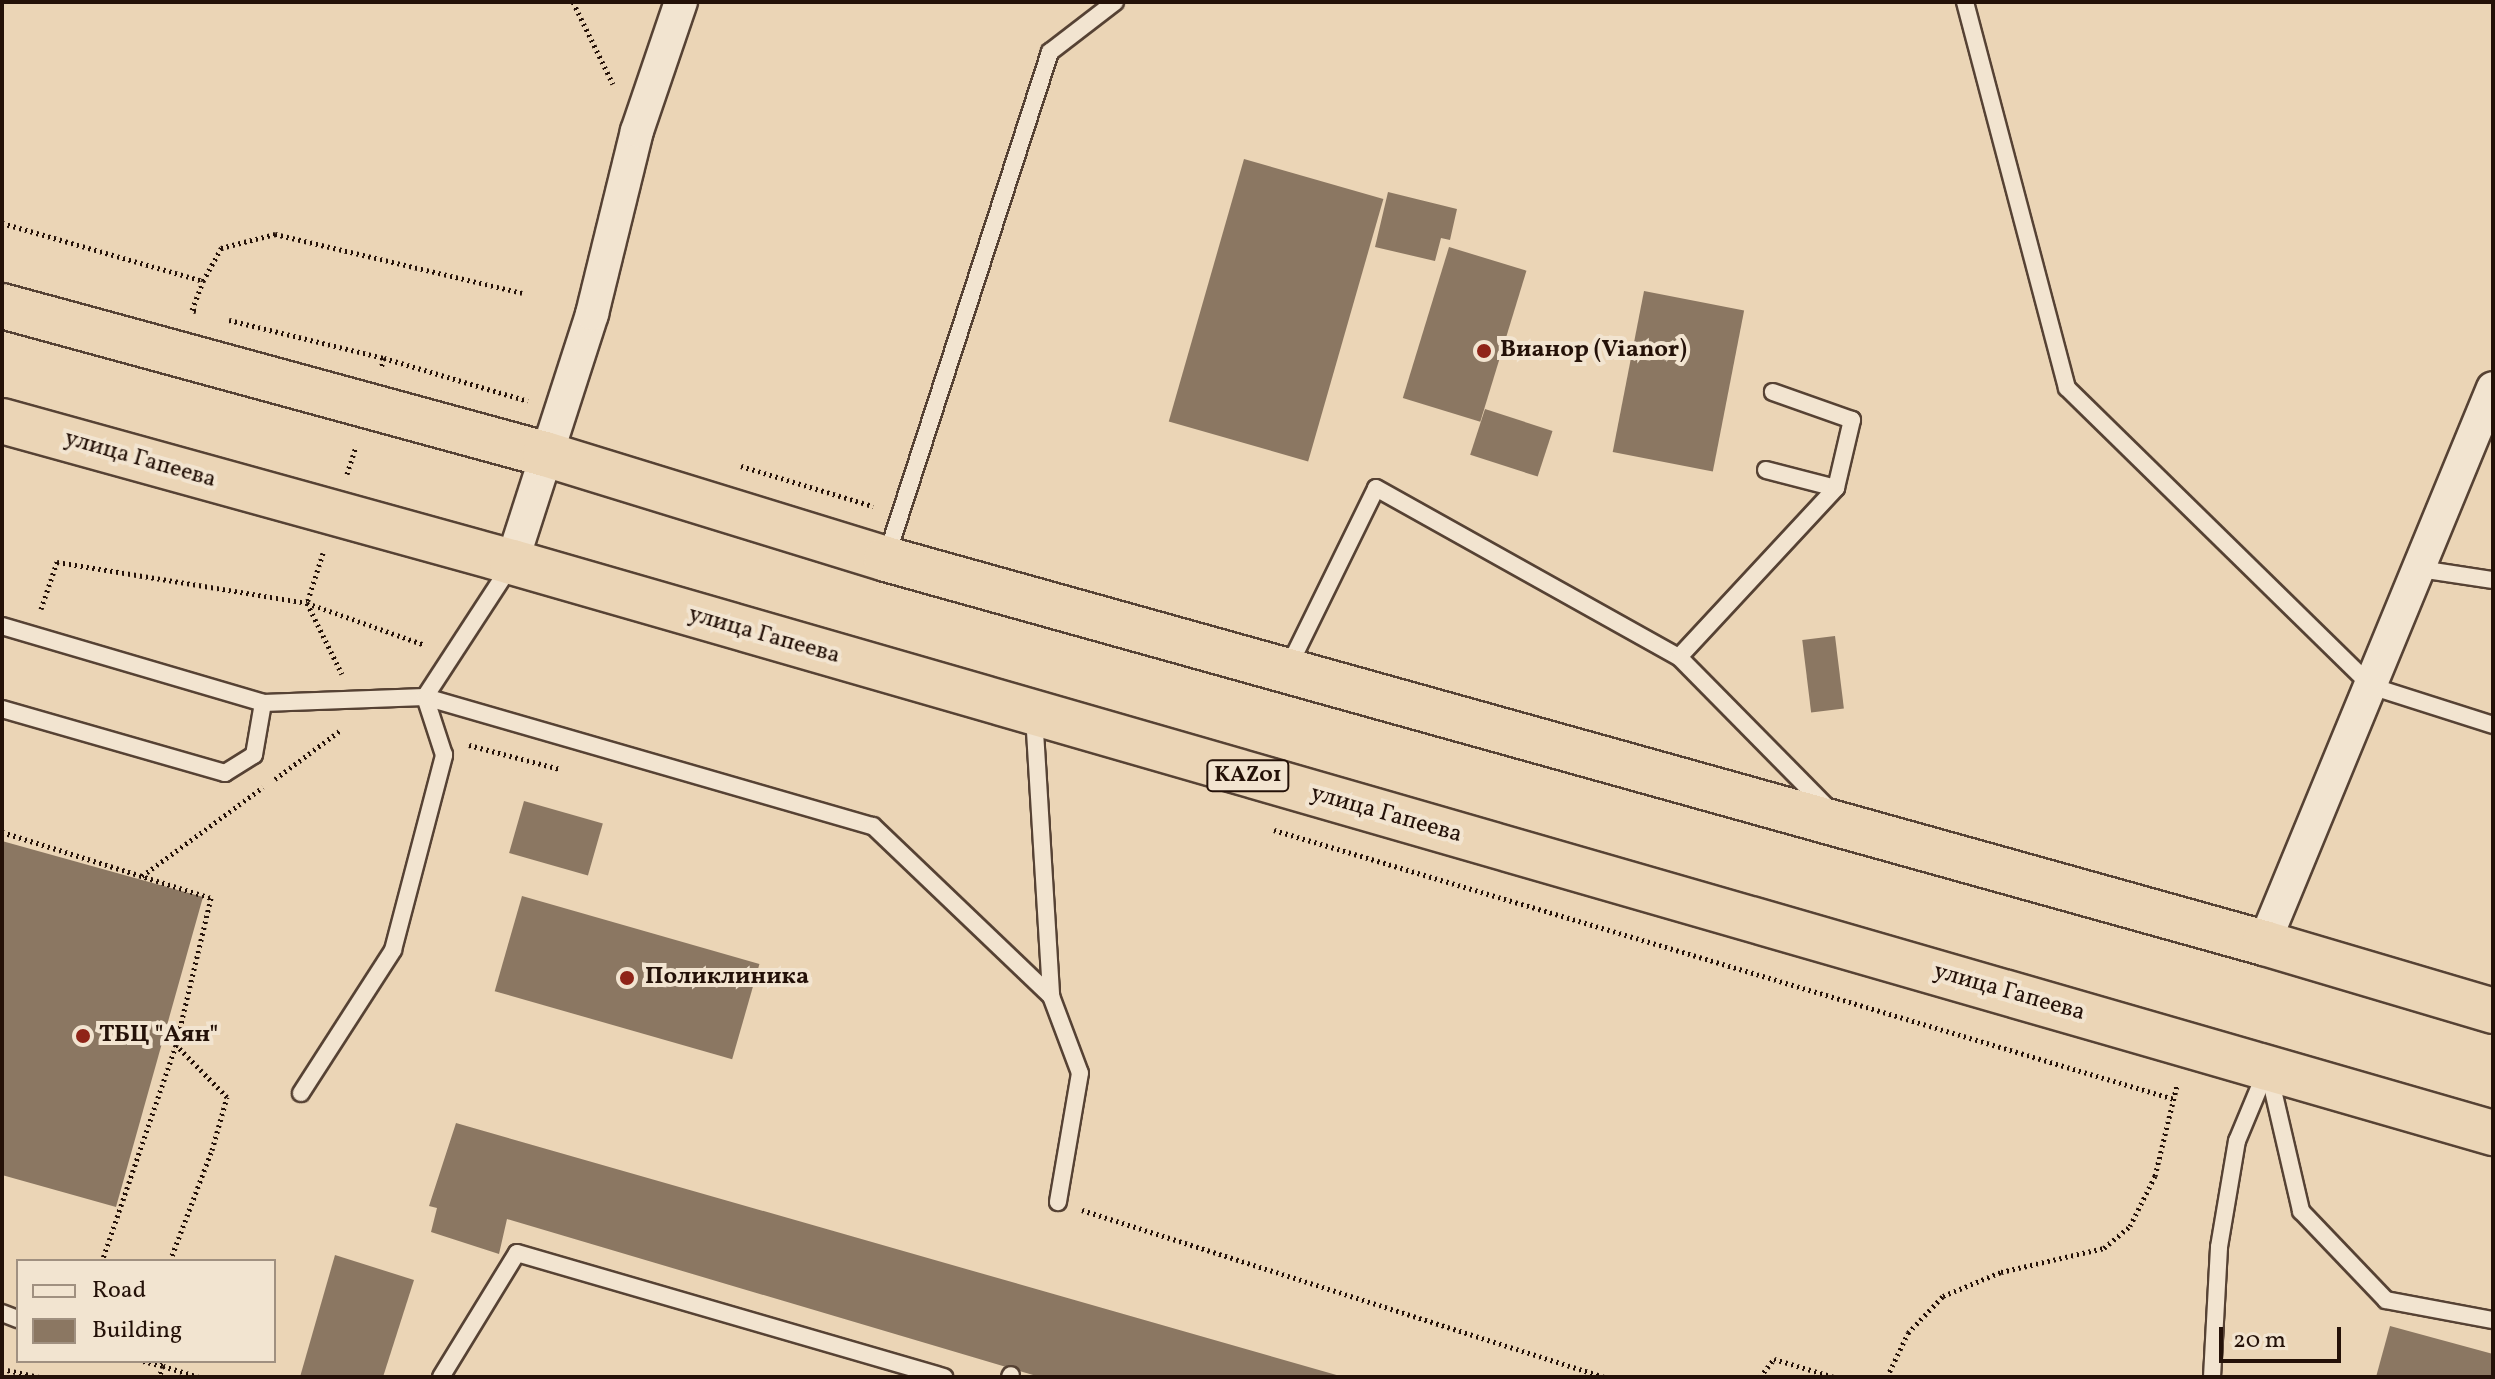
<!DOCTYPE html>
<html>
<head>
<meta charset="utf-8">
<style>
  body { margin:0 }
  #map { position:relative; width:2495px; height:1379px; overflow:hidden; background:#ebd5b6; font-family:Vollkorn,serif }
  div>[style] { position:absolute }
  .building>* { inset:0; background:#8b7762; transform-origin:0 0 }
  .path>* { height:5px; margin-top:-2.5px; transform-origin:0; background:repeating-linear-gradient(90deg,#241108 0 2px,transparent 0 6px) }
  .roads { filter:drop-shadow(2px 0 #564234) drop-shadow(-2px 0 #564234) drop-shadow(0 2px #564234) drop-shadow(0 -2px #564234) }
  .service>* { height:16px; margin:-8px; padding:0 8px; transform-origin:8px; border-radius:8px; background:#f2e4d0 }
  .minor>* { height:32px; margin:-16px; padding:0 16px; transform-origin:16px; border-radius:16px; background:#f2e4d0 }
  .trunk>* { height:44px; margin:-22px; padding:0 22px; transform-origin:22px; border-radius:22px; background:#ebd5b6 }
  .dots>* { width:22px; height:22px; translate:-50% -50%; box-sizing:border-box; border:4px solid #f2e4d0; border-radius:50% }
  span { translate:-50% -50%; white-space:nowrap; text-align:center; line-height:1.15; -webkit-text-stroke:8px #f2e4d0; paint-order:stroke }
  .shield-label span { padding:2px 6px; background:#f2e4d0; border:2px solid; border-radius:6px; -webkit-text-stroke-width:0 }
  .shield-label { font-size:22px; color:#241108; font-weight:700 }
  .poi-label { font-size:24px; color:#241108; font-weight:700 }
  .left { translate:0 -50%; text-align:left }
  .street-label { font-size:24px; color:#241108 }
  .frame { position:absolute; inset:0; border:4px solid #241108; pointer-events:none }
  .legend { position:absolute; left:16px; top:1259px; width:260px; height:104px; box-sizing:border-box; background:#f2e4d0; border:2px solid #a09080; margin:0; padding:10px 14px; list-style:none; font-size:24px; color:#241108 }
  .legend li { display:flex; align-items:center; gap:16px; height:40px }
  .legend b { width:40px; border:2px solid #a09080 }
  .scale { position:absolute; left:2219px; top:1327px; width:122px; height:36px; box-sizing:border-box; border:4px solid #241108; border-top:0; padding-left:10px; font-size:24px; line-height:28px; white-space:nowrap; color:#241108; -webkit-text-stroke:6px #f2e4d0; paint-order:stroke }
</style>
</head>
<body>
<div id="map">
  <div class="building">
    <i style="left:1244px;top:159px;width:145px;height:273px;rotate:16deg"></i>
    <i style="clip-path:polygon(1388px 192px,1457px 209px,1450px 240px,1441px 238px,1435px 261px,1375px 247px)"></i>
    <i style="left:1449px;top:247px;width:81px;height:158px;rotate:17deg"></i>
    <i style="left:1644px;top:291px;width:102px;height:164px;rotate:11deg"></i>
    <i style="left:1485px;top:409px;width:71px;height:48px;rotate:18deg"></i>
    <i style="left:1835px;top:636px;width:73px;height:33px;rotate:83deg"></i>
    <i style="left:524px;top:801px;width:82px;height:54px;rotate:16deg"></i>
    <i style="clip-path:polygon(2px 841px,203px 897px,116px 1207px,2px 1175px)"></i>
    <i style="left:522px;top:896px;width:247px;height:99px;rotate:16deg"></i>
    <i style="clip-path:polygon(456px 1123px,1340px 1376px,1340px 1377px,1040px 1377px,507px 1219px,499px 1254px,431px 1232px,437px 1208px,429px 1206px)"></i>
    <i style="clip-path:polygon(335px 1255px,414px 1280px,383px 1377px,300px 1377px)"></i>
    <i style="clip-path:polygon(2390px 1326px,2493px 1354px,2493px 1377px,2376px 1377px)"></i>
  </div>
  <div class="path">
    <i style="left:573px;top:2px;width:91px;rotate:64deg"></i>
    <i style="left:2px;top:223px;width:209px;rotate:16.1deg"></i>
    <i style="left:196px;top:311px;width:4px;rotate:-166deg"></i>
    <i style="left:192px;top:310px;width:31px;rotate:-69deg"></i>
    <i style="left:203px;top:281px;width:38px;rotate:-61deg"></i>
    <i style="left:221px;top:248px;width:56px;rotate:-14.5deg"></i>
    <i style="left:275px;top:234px;width:254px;rotate:13.4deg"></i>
    <i style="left:229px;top:320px;width:160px;rotate:13.8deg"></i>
    <i style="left:384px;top:358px;width:10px;rotate:107deg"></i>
    <i style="left:384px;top:358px;width:150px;rotate:16.6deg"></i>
    <i style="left:741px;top:466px;width:138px;rotate:16.9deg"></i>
    <i style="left:347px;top:474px;width:29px;rotate:-72deg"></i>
    <i style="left:323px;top:553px;width:52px;rotate:107.7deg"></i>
    <i style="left:307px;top:603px;width:125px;rotate:19.6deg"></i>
    <i style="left:41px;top:609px;width:50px;rotate:-71.2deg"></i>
    <i style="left:57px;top:562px;width:253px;rotate:9.3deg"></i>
    <i style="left:307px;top:603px;width:79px;rotate:63.8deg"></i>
    <i style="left:469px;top:745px;width:94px;rotate:14.8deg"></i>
    <i style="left:275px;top:779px;width:82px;rotate:-36.6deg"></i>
    <i style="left:1274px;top:830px;width:939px;rotate:16.64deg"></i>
    <i style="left:2px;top:832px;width:219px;rotate:17.5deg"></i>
    <i style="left:211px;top:898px;width:151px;rotate:103.4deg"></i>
    <i style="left:176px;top:1045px;width:228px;rotate:108.9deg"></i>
    <i style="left:142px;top:876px;width:150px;rotate:-36.3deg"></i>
    <i style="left:1082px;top:1210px;width:548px;rotate:17.74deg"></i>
    <i style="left:170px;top:1261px;width:119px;rotate:-69.3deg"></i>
    <i style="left:212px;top:1150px;width:55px;rotate:-74.2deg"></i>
    <i style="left:227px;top:1097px;width:73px;rotate:-134.4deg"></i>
    <i style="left:143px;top:1361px;width:21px;rotate:14deg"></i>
    <i style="left:163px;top:1366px;width:12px;rotate:110deg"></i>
    <i style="left:162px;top:1361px;width:5px;rotate:79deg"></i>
    <i style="left:163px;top:1366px;width:38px;rotate:17deg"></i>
    <i style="left:2px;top:1369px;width:39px;rotate:12deg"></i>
    <i style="left:1760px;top:1377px;width:23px;rotate:-52deg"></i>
    <i style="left:1774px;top:1359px;width:63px;rotate:16.7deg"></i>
    <i style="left:1887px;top:1377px;width:49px;rotate:-64.5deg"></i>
    <i style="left:1908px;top:1333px;width:51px;rotate:-46.6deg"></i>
    <i style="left:1943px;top:1296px;width:63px;rotate:-22.5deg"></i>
    <i style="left:2001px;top:1272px;width:106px;rotate:-13.1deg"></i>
    <i style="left:2104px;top:1248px;width:34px;rotate:-40deg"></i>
    <i style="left:2130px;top:1226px;width:56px;rotate:-63.4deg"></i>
    <i style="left:2155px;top:1176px;width:94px;rotate:-76.4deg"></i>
  </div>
  <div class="roads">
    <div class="service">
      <i style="left:1965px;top:2px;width:399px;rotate:75.2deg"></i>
      <i style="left:2067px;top:388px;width:426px;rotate:44.4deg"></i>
      <i style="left:2371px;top:686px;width:128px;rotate:17.7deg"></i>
      <i style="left:1766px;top:470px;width:72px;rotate:14.4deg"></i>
      <i style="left:886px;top:558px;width:532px;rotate:-72.04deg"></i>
      <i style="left:1050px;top:52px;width:82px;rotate:-37.6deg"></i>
      <i style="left:2420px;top:569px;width:74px;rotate:8.6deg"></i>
      <i style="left:2px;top:626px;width:272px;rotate:16.4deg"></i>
      <i style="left:263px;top:703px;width:162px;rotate:-2.1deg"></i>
      <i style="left:425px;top:697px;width:466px;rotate:16.1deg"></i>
      <i style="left:873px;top:826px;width:246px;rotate:43.7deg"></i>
      <i style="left:1679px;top:657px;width:231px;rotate:-47.1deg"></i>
      <i style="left:1836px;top:488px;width:70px;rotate:-76.8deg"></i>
      <i style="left:1852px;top:420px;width:84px;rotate:-160.5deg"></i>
      <i style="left:1288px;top:668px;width:200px;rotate:-63.9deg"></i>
      <i style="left:1376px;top:488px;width:347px;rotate:29.2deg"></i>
      <i style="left:1679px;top:657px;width:214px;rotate:45.4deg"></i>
      <i style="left:2px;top:709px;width:232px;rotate:16deg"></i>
      <i style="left:225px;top:773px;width:34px;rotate:-32deg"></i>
      <i style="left:254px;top:755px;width:53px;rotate:-80.2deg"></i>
      <i style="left:1034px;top:715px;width:282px;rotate:86.5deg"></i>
      <i style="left:1051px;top:996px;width:82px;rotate:69.4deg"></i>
      <i style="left:1080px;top:1073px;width:131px;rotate:99.7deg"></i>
      <i style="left:2269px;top:1073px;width:142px;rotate:76.9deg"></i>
      <i style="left:2301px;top:1211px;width:123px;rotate:46.3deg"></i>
      <i style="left:2386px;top:1300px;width:109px;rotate:10.6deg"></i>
      <i style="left:301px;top:1093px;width:170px;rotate:-57.2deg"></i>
      <i style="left:393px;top:950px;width:202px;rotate:-75.3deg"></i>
      <i style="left:444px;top:755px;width:61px;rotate:-108.1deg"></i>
      <i style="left:425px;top:697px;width:158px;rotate:-56.9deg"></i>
      <i style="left:2px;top:1313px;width:17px;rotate:21deg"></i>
      <i style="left:441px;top:1377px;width:145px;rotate:-58.5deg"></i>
      <i style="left:517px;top:1253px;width:445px;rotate:16.2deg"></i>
      <i style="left:1010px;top:1377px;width:2px;rotate:-63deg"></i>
      <i style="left:2212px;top:1377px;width:130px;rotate:-86.9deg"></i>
      <i style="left:2219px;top:1247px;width:108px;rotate:-80.4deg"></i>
      <i style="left:2237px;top:1141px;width:78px;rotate:-67.4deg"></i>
    </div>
    <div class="minor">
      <i style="left:512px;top:562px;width:261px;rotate:-72.1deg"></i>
      <i style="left:592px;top:314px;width:188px;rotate:-76.2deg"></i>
      <i style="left:637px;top:131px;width:136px;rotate:-71.2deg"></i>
      <i style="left:2264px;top:943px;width:600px;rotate:-67.58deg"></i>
    </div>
    <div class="trunk">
      <i style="left:2px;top:306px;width:563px;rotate:15.25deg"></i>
      <i style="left:545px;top:454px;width:357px;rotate:17.1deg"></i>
      <i style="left:886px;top:559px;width:1431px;rotate:15.57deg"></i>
      <i style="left:2264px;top:943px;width:239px;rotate:16.5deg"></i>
      <i style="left:2px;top:421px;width:529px;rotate:15.45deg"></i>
      <i style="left:512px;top:562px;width:2062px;rotate:16.08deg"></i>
    </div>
  </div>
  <div class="dots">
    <i style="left:1484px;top:351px;background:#8f2418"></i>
    <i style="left:627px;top:978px;background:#8f2418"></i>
    <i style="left:83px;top:1036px;background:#8f2418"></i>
  </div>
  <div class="shield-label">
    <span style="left:1248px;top:776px">KАZ01</span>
  </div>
  <div class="poi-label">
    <span class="left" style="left:1500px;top:351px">Вианор (Vianor)</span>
    <span class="left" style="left:645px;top:978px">Поликлиника</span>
    <span class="left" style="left:99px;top:1036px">ТБЦ "Аян"</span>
  </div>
  <div class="street-label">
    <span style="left:140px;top:460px;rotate:16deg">улица Гапеева</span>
    <span style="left:764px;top:636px;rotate:16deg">улица Гапеева</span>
    <span style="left:1386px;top:815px;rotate:16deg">улица Гапеева</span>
    <span style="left:2009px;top:993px;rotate:16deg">улица Гапеева</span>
  </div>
  <div class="frame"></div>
  <ul class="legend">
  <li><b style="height:10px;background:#f2e4d0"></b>Road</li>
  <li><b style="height:22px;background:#8b7762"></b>Building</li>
  </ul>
  <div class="scale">20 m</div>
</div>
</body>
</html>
